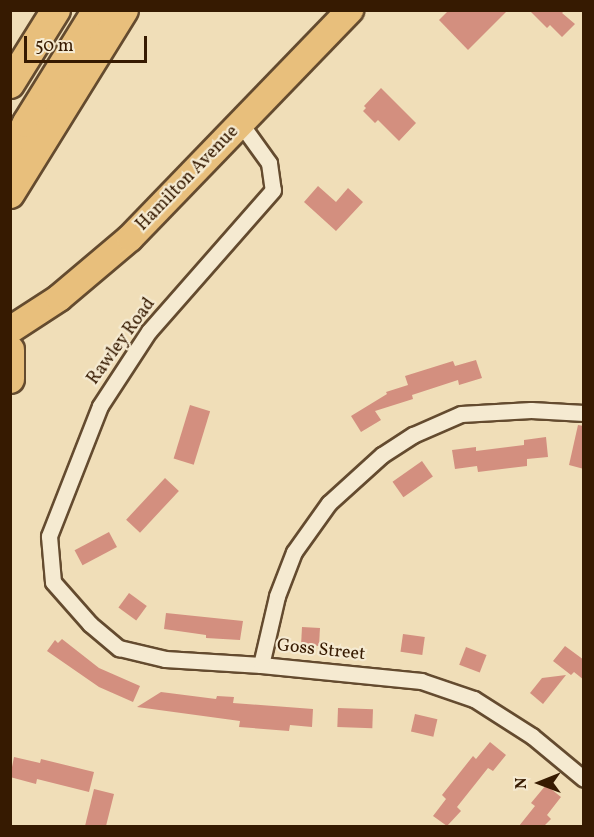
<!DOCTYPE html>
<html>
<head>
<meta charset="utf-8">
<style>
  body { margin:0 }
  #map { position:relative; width:594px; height:837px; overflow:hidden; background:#f0deb8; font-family:Vollkorn,serif }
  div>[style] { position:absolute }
  .building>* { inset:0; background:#d38f7f; transform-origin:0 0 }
  .roads { filter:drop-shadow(2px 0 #644b2f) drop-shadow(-2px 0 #644b2f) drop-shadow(0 2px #644b2f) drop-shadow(0 -2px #644b2f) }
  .minor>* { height:15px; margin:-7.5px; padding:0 7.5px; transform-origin:7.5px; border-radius:7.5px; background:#f5ead1 }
  .primary>* { height:26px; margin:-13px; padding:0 13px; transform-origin:13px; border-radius:13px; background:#e8bf7c }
  .motorway>* { height:28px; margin:-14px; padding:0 14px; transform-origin:14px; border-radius:14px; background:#e8bf7c }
  span { translate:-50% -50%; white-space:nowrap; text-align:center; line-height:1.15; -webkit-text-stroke:4.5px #f5ead1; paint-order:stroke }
  .street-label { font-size:18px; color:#361a01 }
  .frame { position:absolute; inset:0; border:12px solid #361a01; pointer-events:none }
  .north { position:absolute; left:510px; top:753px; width:60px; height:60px; -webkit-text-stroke:4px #f5ead1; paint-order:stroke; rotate:269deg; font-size:16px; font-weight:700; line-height:24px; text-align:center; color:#361a01 }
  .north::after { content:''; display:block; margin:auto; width:21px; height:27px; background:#361a01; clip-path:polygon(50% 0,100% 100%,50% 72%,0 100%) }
  .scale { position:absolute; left:24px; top:36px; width:123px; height:27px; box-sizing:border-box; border:3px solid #361a01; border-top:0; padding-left:8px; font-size:18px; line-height:21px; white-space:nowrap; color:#361a01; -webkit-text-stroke:4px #f5ead1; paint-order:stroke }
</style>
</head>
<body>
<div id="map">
  <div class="building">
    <i style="clip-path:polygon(449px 10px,508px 10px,468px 50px,439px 20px)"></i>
    <i style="clip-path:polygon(529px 10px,565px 10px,562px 13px,575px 24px,562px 37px,550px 25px,547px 28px)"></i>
    <i style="clip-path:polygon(381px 88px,416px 123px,399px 141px,378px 120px,375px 123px,363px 111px,366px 108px,364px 106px)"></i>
    <i style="clip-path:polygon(318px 186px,336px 202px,348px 188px,363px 202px,336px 231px,304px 202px)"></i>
    <i style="clip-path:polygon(476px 360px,482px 378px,459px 385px,458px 380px,412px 395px,413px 399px,375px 411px,381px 420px,361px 432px,351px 416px,387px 394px,386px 392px,408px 385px,405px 376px,453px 361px,455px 366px)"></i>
    <i style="left:190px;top:405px;width:21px;height:56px;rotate:17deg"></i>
    <i style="clip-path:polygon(578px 425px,584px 426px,584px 469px,569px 465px)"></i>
    <i style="clip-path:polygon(546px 437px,548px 457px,527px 459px,527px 466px,478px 472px,477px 466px,455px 469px,452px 450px,476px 447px,476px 451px,524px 445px,524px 440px)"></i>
    <i style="left:422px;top:461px;width:19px;height:36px;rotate:55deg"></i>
    <i style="left:165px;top:478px;width:19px;height:57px;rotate:43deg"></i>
    <i style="left:109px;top:532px;width:17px;height:39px;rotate:62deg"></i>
    <i style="left:129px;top:593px;width:22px;height:18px;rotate:36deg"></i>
    <i style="clip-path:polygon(166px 613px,243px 621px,240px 640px,206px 638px,206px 635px,164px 629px)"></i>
    <i style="left:302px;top:627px;width:18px;height:18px;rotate:3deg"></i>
    <i style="left:403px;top:634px;width:22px;height:18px;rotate:8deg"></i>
    <i style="clip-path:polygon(62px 639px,99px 668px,140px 686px,133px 702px,99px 687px,47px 651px,55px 640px,58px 643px)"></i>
    <i style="clip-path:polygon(565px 646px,584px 660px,584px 680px,574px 672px,571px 675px,553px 661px)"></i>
    <i style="left:466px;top:647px;width:22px;height:19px;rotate:21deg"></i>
    <i style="clip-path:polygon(566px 675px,543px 704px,530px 693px,542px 678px)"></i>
    <i style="clip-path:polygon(161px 692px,216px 699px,217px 696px,234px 697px,233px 703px,313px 709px,312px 727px,290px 725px,289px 731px,239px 727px,240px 721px,137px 707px)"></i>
    <i style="left:338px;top:708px;width:35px;height:19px;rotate:2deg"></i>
    <i style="left:415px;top:714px;width:23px;height:18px;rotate:13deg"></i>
    <i style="clip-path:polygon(490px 742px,506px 755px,493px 771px,488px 768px,457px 807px,461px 811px,447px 826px,433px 816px,446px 799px,442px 795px,473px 756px,476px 759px)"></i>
    <i style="clip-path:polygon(14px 757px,40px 763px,41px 759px,94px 772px,89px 792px,37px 779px,36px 784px,10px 777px)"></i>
    <i style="clip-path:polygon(546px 785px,561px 797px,547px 815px,551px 819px,544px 826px,519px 826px,535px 806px,531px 803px)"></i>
    <i style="clip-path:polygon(94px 789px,114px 794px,106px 826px,85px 826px)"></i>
  </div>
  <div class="roads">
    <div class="minor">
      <i style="left:241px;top:124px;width:48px;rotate:54.3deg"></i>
      <i style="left:269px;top:163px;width:27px;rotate:82deg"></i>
      <i style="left:273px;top:190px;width:188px;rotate:131.3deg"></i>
      <i style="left:149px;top:331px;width:90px;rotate:123.2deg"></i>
      <i style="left:100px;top:406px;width:140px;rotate:111.4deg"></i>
      <i style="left:49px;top:536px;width:46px;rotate:85deg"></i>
      <i style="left:53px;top:582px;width:56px;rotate:48.6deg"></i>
      <i style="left:90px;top:624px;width:38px;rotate:40deg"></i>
      <i style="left:119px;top:648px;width:47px;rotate:13.4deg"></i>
      <i style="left:165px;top:659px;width:96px;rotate:3.6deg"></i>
      <i style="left:261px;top:665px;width:161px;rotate:5.7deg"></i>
      <i style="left:421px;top:681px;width:56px;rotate:18.8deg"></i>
      <i style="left:474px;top:699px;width:69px;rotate:32.5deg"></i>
      <i style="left:532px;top:736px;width:67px;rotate:39.6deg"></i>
      <i style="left:261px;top:665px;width:71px;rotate:-76.9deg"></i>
      <i style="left:277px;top:596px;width:47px;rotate:-68.9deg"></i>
      <i style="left:294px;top:552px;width:60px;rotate:-54.5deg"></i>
      <i style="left:329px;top:503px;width:72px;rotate:-42.2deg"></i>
      <i style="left:382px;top:455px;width:37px;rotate:-33deg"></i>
      <i style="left:413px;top:435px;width:52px;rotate:-23.6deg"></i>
      <i style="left:461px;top:414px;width:70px;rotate:-3.3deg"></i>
      <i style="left:531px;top:410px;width:53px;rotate:3.2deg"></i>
    </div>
    <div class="primary">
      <i style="left:10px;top:330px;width:59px;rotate:-33.1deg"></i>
      <i style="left:59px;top:298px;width:93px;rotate:-40.2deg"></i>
      <i style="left:130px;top:238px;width:317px;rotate:-46deg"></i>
    </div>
    <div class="motorway">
      <i style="left:10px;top:84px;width:87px;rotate:-58.1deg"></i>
      <i style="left:10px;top:155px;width:36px;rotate:-62deg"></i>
      <i style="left:27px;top:123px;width:133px;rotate:-58.2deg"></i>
      <i style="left:10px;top:194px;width:216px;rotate:-58.2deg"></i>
      <i style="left:10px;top:350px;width:29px;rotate:90deg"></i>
    </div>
  </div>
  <div class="street-label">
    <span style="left:188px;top:179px;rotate:-46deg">Hamilton Avenue</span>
    <span style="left:122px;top:342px;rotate:-54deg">Rawley Road</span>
    <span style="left:321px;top:651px;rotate:6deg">Goss Street</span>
  </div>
  <div class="frame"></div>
  <div class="north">N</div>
  <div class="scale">50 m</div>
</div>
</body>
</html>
